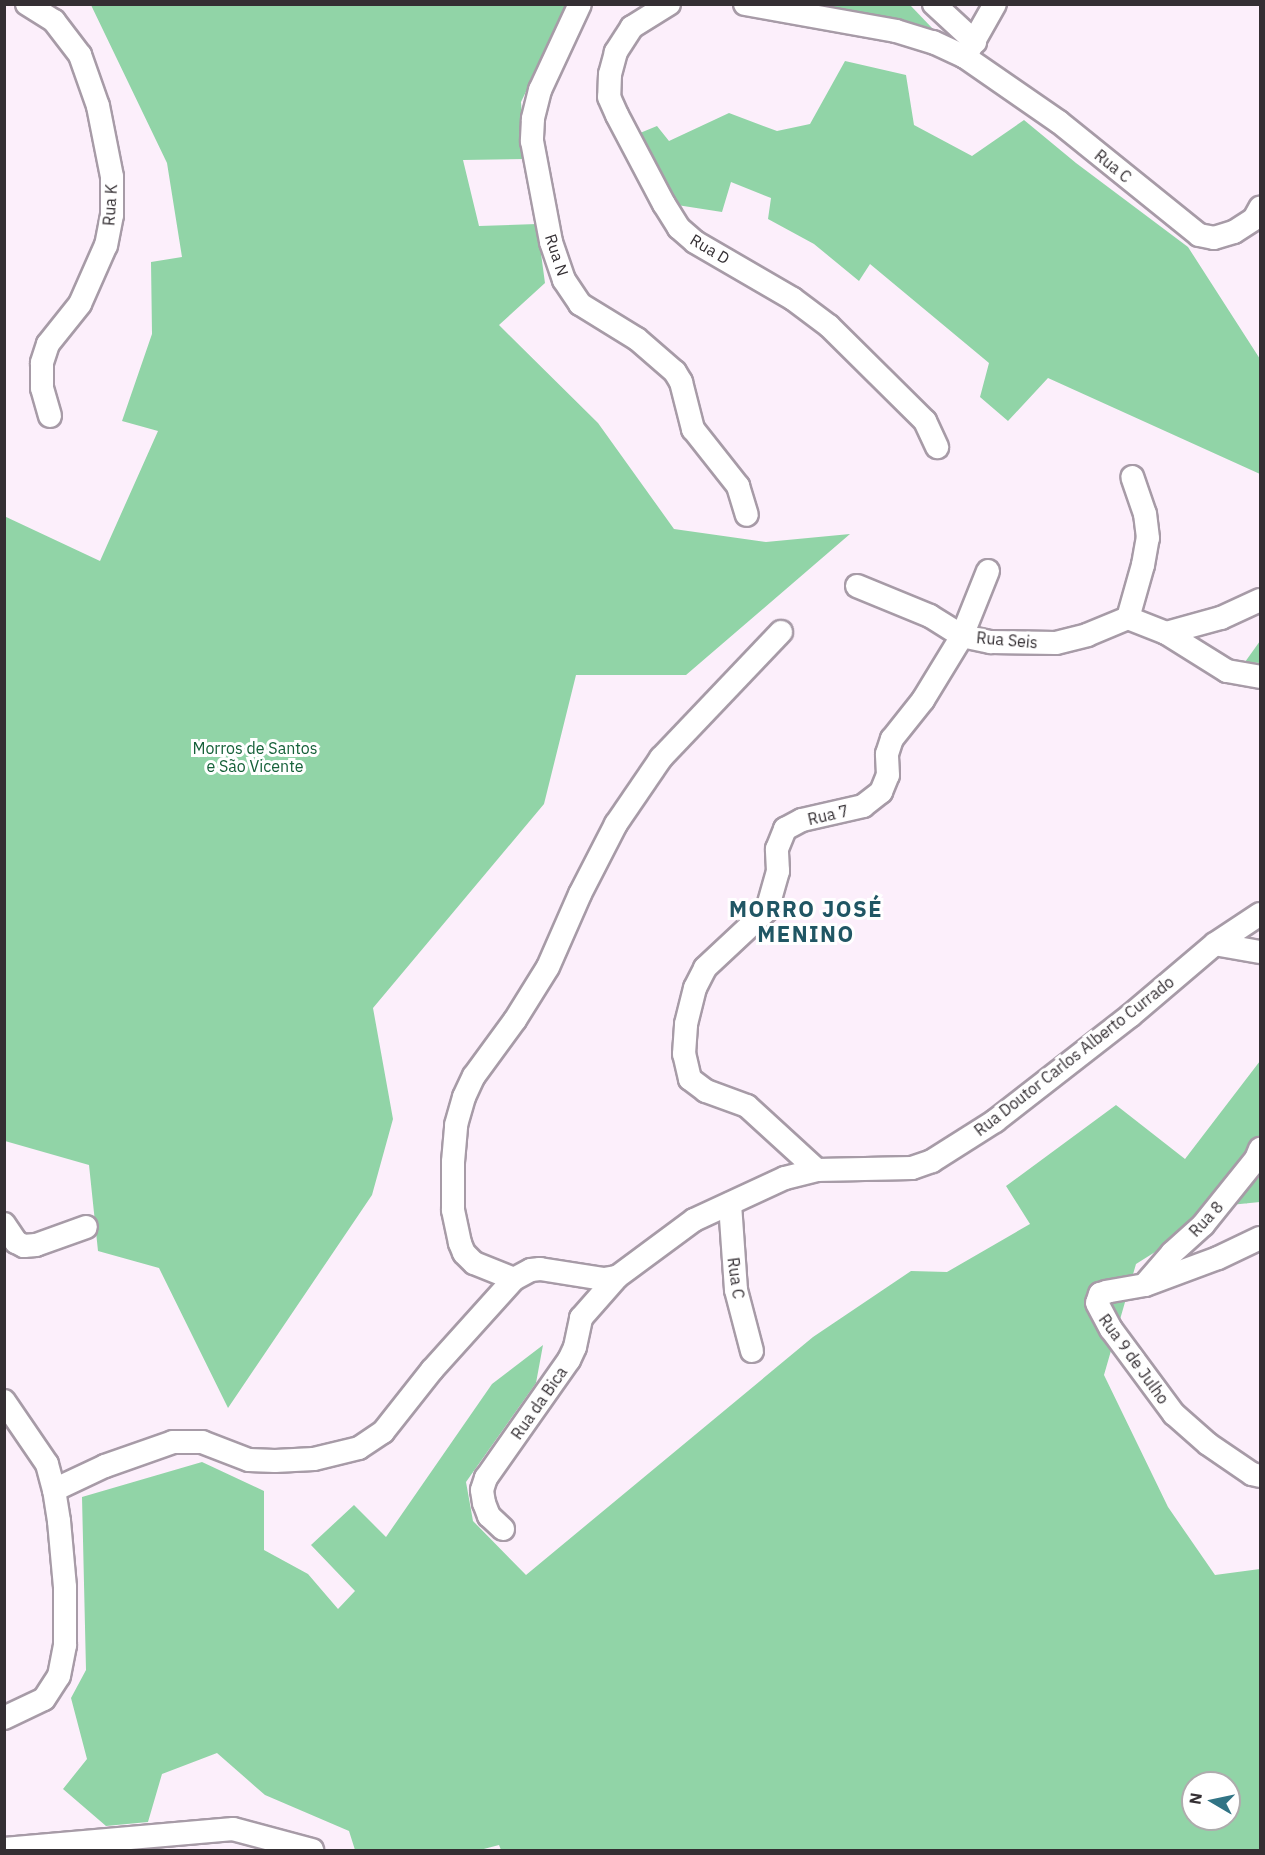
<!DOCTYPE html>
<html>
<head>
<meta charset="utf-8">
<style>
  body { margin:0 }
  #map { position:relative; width:1265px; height:1855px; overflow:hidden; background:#fceffb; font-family:"IBM Plex Sans",sans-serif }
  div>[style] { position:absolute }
  .forest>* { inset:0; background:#91d4a7 }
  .roads { filter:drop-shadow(2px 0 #a79ba7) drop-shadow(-2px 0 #a79ba7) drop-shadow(0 2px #a79ba7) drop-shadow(0 -2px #a79ba7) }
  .minor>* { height:22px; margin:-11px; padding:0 11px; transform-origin:11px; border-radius:11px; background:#fff }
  span { translate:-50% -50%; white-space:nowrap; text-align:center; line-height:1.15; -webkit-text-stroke:6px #fff; paint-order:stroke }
  .street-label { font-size:16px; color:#342f33 }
  .park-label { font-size:16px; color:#166139 }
  .district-label { font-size:22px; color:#205664; font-weight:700; letter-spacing:1.5px }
  .frame { position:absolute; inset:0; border:6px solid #342f33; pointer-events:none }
  .north { position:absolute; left:1181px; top:1771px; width:60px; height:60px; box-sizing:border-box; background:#fff; border:2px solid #aeacad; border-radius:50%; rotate:279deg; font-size:16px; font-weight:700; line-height:24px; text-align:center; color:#342f33 }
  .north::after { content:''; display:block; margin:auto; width:21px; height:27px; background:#317485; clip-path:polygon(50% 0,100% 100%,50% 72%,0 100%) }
</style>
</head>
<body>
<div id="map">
  <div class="forest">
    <i style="clip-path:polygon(568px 4px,521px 102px,525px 159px,463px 160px,479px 226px,537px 224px,545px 283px,499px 325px,598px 423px,674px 529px,766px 542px,850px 534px,686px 675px,576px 675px,544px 804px,373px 1008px,393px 1119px,372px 1195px,228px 1408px,159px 1268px,98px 1251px,89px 1165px,5px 1141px,4px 516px,100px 561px,158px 431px,122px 421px,152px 334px,151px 262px,182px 257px,167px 163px,91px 5px)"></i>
    <i style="clip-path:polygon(793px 5px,910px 5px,934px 30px)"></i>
    <i style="clip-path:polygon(845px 61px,906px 75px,914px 125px,972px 156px,1024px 120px,1076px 163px,1188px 247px,1260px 359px,1260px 474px,1048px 378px,1008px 421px,980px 397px,989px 363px,870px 264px,859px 281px,814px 244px,768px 219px,771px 198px,731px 182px,722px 212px,677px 205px,640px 133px,657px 126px,669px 141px,729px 113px,777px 131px,810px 124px)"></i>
    <i style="clip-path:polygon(1260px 641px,1260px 663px,1245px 662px)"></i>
    <i style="clip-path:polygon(evenodd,1260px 1061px,1260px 1202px,1230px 1205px,1136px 1264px,1104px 1375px,1168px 1507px,1215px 1575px,1260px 1569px,1260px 1850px,501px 1850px,499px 1845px,480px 1850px,355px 1850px,349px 1831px,265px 1795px,217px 1753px,162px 1774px,148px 1822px,106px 1826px,63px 1789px,87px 1759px,71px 1698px,86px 1670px,82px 1497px,202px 1462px,264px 1491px,264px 1550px,308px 1574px,338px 1609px,355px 1591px,311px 1545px,354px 1505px,386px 1537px,492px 1384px,543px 1345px,536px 1383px,466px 1482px,473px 1521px,526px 1575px,813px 1337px,911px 1271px,947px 1272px,1030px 1224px,1006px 1186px,1116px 1105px,1185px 1159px,1260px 1061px,1193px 1783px,1229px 1783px,1229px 1819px,1193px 1819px,1193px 1783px)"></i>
  </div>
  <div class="roads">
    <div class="minor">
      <i style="left:27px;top:4px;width:32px;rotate:32deg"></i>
      <i style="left:54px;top:21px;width:43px;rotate:52.6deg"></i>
      <i style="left:80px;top:55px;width:54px;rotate:70.6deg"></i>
      <i style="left:98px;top:106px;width:72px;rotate:78.8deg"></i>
      <i style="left:112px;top:177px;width:38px;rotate:90deg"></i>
      <i style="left:112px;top:215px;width:31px;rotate:101deg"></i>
      <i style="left:106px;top:245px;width:64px;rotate:113.8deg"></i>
      <i style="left:80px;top:304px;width:51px;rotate:128.7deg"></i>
      <i style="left:48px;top:344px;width:20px;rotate:108deg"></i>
      <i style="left:42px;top:363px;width:25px;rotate:90deg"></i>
      <i style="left:42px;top:388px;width:29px;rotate:74deg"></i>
      <i style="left:580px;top:4px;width:95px;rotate:114.9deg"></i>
      <i style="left:540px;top:90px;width:30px;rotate:104deg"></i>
      <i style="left:533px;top:119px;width:22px;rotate:93deg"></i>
      <i style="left:532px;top:141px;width:103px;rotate:79.3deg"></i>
      <i style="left:551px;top:242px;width:40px;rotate:71.1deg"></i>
      <i style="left:564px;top:280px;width:29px;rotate:56deg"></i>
      <i style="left:580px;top:304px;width:67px;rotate:31.6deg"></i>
      <i style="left:637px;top:339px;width:50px;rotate:41deg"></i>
      <i style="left:675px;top:372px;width:12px;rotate:59deg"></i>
      <i style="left:681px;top:382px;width:49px;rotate:75.7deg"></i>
      <i style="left:693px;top:429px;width:73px;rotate:51.7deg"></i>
      <i style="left:738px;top:486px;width:30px;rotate:73deg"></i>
      <i style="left:669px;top:4px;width:44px;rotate:148.1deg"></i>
      <i style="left:632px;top:27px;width:30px;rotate:123deg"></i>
      <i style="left:616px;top:52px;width:23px;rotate:105deg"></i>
      <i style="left:610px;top:74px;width:23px;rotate:92deg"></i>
      <i style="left:609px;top:97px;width:20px;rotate:66deg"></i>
      <i style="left:617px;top:115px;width:101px;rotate:62.2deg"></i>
      <i style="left:664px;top:204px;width:28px;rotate:58deg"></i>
      <i style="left:679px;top:228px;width:21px;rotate:41deg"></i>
      <i style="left:695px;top:242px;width:113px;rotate:30.2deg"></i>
      <i style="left:793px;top:299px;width:45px;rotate:36.9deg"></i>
      <i style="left:829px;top:326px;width:135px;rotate:44.7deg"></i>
      <i style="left:925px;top:421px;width:29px;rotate:65deg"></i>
      <i style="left:745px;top:4px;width:153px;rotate:10.1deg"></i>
      <i style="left:896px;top:31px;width:39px;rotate:17deg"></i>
      <i style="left:933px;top:42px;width:35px;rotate:25deg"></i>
      <i style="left:965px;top:57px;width:114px;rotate:34.7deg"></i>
      <i style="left:1059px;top:122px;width:180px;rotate:38.9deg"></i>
      <i style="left:1199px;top:235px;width:15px;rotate:11deg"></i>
      <i style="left:1214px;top:238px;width:21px;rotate:-17deg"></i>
      <i style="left:1234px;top:232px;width:24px;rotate:-33deg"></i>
      <i style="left:1254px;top:219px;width:13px;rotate:-61deg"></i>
      <i style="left:934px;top:4px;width:56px;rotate:42.8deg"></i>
      <i style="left:965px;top:57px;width:61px;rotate:-60.5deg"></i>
      <i style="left:857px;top:586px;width:79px;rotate:22.3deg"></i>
      <i style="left:930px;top:616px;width:38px;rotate:32deg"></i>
      <i style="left:962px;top:636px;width:30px;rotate:12deg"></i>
      <i style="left:991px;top:642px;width:65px;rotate:0.9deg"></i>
      <i style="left:1056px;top:643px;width:32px;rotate:-14deg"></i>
      <i style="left:1087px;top:635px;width:44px;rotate:-22.5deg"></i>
      <i style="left:1128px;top:618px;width:41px;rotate:21.5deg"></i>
      <i style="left:1166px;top:633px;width:72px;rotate:31.9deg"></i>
      <i style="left:1227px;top:671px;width:34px;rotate:10deg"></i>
      <i style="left:1128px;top:618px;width:55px;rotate:-74.2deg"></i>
      <i style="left:1143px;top:565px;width:27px;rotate:-80deg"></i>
      <i style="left:1148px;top:538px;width:24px;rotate:-97deg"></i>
      <i style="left:1145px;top:514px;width:39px;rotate:-109deg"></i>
      <i style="left:1166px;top:633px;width:57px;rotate:-15.3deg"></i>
      <i style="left:1221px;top:618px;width:43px;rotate:-24.8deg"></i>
      <i style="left:1215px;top:944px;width:46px;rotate:10.1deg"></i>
      <i style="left:817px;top:1170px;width:95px;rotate:-137.6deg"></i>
      <i style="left:747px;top:1106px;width:44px;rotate:-159.9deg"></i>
      <i style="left:706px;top:1091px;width:20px;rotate:-143deg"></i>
      <i style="left:690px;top:1079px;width:26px;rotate:-103deg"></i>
      <i style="left:684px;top:1054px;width:30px;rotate:-86deg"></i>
      <i style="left:686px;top:1024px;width:37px;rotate:-76deg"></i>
      <i style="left:695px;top:988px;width:22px;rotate:-63deg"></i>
      <i style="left:705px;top:968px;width:85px;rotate:-43.1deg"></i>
      <i style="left:767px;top:910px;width:41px;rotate:-74.2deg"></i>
      <i style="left:778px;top:871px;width:22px;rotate:-93deg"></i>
      <i style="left:777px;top:849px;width:22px;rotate:-68deg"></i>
      <i style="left:785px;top:829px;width:19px;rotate:-28deg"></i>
      <i style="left:802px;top:820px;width:63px;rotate:-12.9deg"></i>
      <i style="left:863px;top:806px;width:23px;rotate:-38deg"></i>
      <i style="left:881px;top:792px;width:18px;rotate:-68deg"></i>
      <i style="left:888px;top:775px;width:21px;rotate:-93deg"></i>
      <i style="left:887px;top:754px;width:16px;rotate:-72deg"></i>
      <i style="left:892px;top:739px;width:50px;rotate:-51.5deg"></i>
      <i style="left:923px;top:700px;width:75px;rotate:-58.6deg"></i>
      <i style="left:962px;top:636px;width:70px;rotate:-68.2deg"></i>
      <i style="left:730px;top:1204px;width:86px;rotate:86deg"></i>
      <i style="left:736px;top:1290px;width:63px;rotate:75.3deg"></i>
      <i style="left:4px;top:1224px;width:22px;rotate:56deg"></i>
      <i style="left:16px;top:1242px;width:9px;rotate:27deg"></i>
      <i style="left:24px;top:1246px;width:12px;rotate:-5deg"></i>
      <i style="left:36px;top:1245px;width:53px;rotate:-19.8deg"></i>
      <i style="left:1260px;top:1238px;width:47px;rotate:154.5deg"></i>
      <i style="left:1218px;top:1258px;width:78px;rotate:159.7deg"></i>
      <i style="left:1145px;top:1285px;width:39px;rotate:170deg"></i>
      <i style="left:1107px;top:1292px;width:7px;rotate:164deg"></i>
      <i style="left:1100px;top:1294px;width:9px;rotate:108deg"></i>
      <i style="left:1097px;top:1303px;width:30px;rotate:62deg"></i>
      <i style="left:1111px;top:1329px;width:106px;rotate:53.5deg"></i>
      <i style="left:1174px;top:1414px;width:45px;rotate:41.4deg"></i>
      <i style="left:1208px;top:1444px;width:53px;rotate:34.3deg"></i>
      <i style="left:1252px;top:1474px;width:8px;rotate:14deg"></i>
      <i style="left:514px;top:1279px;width:43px;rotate:-158.2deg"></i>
      <i style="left:474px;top:1263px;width:14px;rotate:-135deg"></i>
      <i style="left:464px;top:1253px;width:11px;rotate:-112deg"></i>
      <i style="left:460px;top:1243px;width:34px;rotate:-102deg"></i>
      <i style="left:453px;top:1210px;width:48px;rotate:-90deg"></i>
      <i style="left:453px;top:1162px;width:37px;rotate:-85deg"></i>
      <i style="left:456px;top:1125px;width:29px;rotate:-74deg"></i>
      <i style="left:464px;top:1097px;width:23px;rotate:-65deg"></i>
      <i style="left:474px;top:1076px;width:69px;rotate:-53.8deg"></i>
      <i style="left:515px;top:1020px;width:62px;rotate:-58.1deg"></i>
      <i style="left:548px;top:967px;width:80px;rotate:-66.3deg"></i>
      <i style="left:580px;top:894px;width:79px;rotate:-62.8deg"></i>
      <i style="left:616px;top:824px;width:80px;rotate:-55.7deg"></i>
      <i style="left:661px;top:758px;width:174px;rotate:-46.4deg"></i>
      <i style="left:1147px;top:1282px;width:38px;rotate:-49deg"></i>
      <i style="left:1172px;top:1253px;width:42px;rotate:-42.1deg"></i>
      <i style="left:1203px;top:1225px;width:85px;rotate:-51.2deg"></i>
      <i style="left:1256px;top:1159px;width:11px;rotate:-68deg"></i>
      <i style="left:4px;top:1401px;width:76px;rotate:55.7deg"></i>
      <i style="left:47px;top:1464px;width:27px;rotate:75deg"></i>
      <i style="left:503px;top:1529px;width:19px;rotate:-137deg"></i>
      <i style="left:489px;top:1516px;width:14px;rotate:-111deg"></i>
      <i style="left:484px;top:1503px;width:13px;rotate:-99deg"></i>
      <i style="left:482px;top:1490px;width:13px;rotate:-72deg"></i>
      <i style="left:486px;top:1478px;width:144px;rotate:-54.9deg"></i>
      <i style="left:569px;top:1360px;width:14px;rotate:-65deg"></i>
      <i style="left:575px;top:1347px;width:30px;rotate:-78deg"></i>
      <i style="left:581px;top:1318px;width:55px;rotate:-48.7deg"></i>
      <i style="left:617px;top:1277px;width:96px;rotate:-36.5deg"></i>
      <i style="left:694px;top:1220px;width:100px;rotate:-24.8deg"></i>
      <i style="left:785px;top:1178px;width:33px;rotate:-14deg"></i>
      <i style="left:817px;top:1170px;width:95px;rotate:-1.2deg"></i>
      <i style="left:912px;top:1168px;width:21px;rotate:-19deg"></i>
      <i style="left:932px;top:1161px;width:75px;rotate:-32.4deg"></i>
      <i style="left:995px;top:1121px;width:171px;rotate:-37.9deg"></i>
      <i style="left:1130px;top:1016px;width:111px;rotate:-40.3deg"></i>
      <i style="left:1215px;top:944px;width:54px;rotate:-33.7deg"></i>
      <i style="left:4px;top:1718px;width:44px;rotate:-25.4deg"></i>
      <i style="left:44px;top:1699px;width:27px;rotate:-57deg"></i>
      <i style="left:59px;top:1676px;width:32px;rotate:-79deg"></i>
      <i style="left:65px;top:1645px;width:58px;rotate:-90deg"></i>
      <i style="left:65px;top:1587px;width:66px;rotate:-95.2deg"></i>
      <i style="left:59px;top:1521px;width:31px;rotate:-99deg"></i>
      <i style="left:54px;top:1490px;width:56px;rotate:-25.2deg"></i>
      <i style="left:105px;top:1466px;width:72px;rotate:-19.4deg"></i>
      <i style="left:173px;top:1442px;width:29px"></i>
      <i style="left:202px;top:1442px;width:50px;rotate:21deg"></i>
      <i style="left:249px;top:1460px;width:26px;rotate:2deg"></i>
      <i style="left:275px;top:1461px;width:39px;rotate:-3deg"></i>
      <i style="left:314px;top:1459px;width:46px;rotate:-13.7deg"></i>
      <i style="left:359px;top:1448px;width:29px;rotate:-34deg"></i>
      <i style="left:383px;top:1432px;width:79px;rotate:-51.7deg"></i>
      <i style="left:432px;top:1370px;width:122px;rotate:-48deg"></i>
      <i style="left:514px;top:1279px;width:19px;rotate:-28deg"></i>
      <i style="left:531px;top:1270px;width:9px;rotate:-6deg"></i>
      <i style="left:540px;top:1269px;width:65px;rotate:8.9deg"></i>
      <i style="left:604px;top:1279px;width:13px;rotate:-9deg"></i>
      <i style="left:4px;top:1849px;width:230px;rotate:-5deg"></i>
      <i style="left:233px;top:1829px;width:82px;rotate:14.9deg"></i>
    </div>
  </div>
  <div class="street-label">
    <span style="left:1113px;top:166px;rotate:39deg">Rua C</span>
    <span style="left:110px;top:205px;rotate:-86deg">Rua K</span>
    <span style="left:710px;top:249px;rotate:31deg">Rua D</span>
    <span style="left:557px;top:255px;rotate:72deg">Rua N</span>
    <span style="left:1007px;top:640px;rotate:5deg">Rua Seis</span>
    <span style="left:828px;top:815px;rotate:-13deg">Rua 7</span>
    <span style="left:1074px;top:1056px;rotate:-38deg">Rua Doutor Carlos Alberto Currado</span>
    <span style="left:1206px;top:1219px;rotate:-47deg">Rua 8</span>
    <span style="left:736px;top:1278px;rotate:82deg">Rua C</span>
    <span style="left:1134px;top:1359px;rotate:54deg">Rua 9 de Julho</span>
    <span style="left:539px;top:1403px;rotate:-55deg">Rua da Bica</span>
  </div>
  <div class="park-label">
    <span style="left:255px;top:757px">Morros de Santos<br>e São Vicente</span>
  </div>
  <div class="district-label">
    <span style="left:806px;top:921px">MORRO JOSÉ<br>MENINO</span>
  </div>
  <div class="frame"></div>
  <div class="north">N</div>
</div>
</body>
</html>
